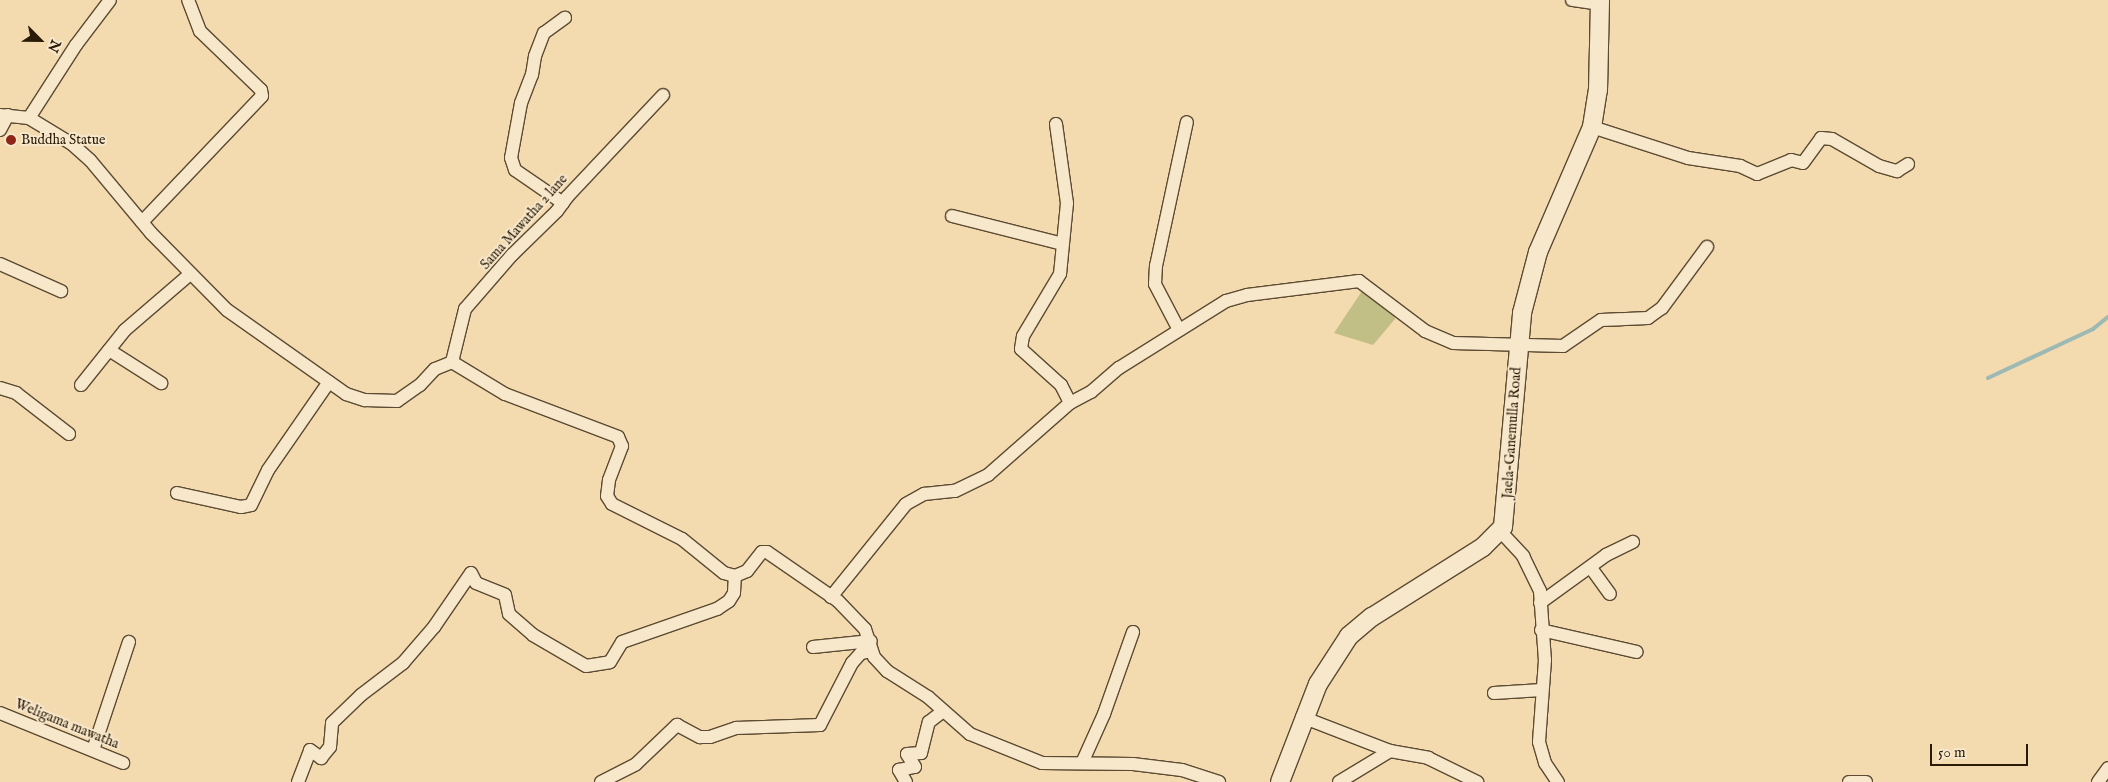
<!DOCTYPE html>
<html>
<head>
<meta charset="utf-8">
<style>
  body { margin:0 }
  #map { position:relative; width:2108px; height:782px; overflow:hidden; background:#f3daaf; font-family:"IM FELL English",serif }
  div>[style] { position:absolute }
  .green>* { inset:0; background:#c1be86 }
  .stream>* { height:4px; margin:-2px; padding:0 2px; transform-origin:2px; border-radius:2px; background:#9db9b3 }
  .roads { filter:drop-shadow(1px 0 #5c4b32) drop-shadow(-1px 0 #5c4b32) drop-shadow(0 1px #5c4b32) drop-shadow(0 -1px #5c4b32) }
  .street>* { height:12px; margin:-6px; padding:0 6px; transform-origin:6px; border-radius:6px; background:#f7e7cb }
  .secondary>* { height:18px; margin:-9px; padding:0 9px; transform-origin:9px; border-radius:9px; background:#f7e7cb }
  .dots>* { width:14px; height:14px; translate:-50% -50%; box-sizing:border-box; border:2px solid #f7e7cb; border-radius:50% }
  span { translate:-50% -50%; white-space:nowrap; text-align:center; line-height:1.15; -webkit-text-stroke:4px #f7e7cb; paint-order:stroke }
  .poi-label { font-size:14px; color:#2a1b08 }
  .left { translate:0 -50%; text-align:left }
  .street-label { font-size:14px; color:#2a1b08 }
  .north { position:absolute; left:15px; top:15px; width:50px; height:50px; -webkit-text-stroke:4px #f7e7cb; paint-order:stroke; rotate:113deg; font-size:14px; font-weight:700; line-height:20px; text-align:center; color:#2a1b08 }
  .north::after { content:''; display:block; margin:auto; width:18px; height:22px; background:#2a1b08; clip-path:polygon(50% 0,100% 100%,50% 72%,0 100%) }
  .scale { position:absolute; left:1930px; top:744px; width:98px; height:22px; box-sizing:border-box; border:2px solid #2a1b08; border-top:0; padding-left:6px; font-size:15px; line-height:18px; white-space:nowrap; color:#2a1b08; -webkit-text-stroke:4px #f7e7cb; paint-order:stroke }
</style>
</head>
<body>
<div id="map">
  <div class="green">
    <i style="clip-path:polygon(1362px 291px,1393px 313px,1395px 319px,1373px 345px,1334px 333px)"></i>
  </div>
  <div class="stream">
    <i style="left:1988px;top:378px;width:116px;rotate:-25deg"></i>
    <i style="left:2093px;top:329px;width:19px;rotate:-39deg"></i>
  </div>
  <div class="roads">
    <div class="street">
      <i style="left:1572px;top:0;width:28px;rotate:8deg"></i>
      <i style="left:0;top:115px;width:29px;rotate:6deg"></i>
      <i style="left:29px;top:118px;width:50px;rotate:31.2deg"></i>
      <i style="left:72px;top:144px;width:24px;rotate:42deg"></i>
      <i style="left:90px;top:160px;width:95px;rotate:50.1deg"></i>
      <i style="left:151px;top:233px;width:108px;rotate:45.4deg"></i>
      <i style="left:227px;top:310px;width:146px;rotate:35.2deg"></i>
      <i style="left:346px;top:394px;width:20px;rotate:18deg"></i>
      <i style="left:365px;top:400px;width:32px;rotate:2deg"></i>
      <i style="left:397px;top:401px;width:28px;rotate:-35deg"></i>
      <i style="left:420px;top:385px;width:22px;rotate:-47deg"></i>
      <i style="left:435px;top:369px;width:18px;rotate:-22deg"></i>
      <i style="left:452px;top:362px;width:62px;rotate:31.1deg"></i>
      <i style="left:505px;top:394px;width:121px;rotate:20.8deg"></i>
      <i style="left:618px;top:437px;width:10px;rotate:66deg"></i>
      <i style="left:622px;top:446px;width:36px;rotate:111deg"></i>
      <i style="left:609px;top:480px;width:16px;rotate:97deg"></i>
      <i style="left:607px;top:496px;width:9px;rotate:58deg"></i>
      <i style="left:612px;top:504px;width:78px;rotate:26.6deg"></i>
      <i style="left:682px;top:539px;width:54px;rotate:39deg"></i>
      <i style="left:724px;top:573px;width:11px;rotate:15deg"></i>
      <i style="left:735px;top:576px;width:13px;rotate:-23deg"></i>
      <i style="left:747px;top:571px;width:24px;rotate:-52deg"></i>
      <i style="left:762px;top:552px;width:5px"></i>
      <i style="left:767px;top:552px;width:86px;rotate:34.6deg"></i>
      <i style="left:838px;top:601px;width:39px;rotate:46deg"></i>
      <i style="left:865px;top:629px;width:29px;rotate:72deg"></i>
      <i style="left:874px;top:657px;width:19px;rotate:47deg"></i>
      <i style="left:887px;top:671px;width:49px;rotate:32.4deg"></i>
      <i style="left:928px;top:697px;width:56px;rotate:41.4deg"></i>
      <i style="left:970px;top:734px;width:78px;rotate:21.9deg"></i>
      <i style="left:1042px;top:763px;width:91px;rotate:0.6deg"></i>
      <i style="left:1133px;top:764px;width:49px;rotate:7deg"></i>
      <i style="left:1182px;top:770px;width:39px;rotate:18deg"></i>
      <i style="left:29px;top:118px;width:87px;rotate:-57.2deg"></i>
      <i style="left:76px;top:45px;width:56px;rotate:-52.9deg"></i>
      <i style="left:1056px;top:124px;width:80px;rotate:82.1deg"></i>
      <i style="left:1067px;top:203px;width:71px;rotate:95.6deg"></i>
      <i style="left:1060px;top:274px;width:72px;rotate:120.8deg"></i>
      <i style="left:1023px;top:336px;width:13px;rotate:99deg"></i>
      <i style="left:1021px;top:349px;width:54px;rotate:42deg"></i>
      <i style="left:1061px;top:385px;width:20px;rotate:63deg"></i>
      <i style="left:1592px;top:127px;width:101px;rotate:17.9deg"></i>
      <i style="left:1688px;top:158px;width:53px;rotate:8.7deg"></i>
      <i style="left:1740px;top:166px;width:19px;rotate:25deg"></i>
      <i style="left:1757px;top:174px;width:37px;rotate:-22deg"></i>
      <i style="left:1791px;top:160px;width:12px;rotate:14deg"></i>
      <i style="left:1803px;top:163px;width:31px;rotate:-54deg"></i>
      <i style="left:1821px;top:138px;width:11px;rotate:5deg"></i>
      <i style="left:1832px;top:139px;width:54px;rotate:29.9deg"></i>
      <i style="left:1879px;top:166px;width:19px;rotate:16deg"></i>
      <i style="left:1897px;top:171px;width:13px;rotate:-32deg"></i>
      <i style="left:0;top:130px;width:17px;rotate:-62deg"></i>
      <i style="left:563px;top:203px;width:58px;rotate:-145.5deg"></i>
      <i style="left:515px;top:170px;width:13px;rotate:-108deg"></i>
      <i style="left:511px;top:158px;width:56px;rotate:-79.7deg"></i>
      <i style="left:521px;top:103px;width:30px;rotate:-69deg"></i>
      <i style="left:532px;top:75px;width:19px;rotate:-81deg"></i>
      <i style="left:535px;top:56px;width:25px;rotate:-69deg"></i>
      <i style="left:544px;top:33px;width:26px;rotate:-36deg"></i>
      <i style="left:952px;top:216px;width:114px;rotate:14.2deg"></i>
      <i style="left:142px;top:222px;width:174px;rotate:-46.4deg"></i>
      <i style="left:262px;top:96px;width:6px;rotate:-99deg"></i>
      <i style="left:261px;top:90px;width:85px;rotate:-136deg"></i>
      <i style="left:200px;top:31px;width:33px;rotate:-111deg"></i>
      <i style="left:0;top:264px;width:67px;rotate:23.9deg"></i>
      <i style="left:1179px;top:330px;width:52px;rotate:-117.6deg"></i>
      <i style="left:1155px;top:284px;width:18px;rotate:-87deg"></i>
      <i style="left:1156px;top:266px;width:147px;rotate:-77.9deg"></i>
      <i style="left:109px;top:350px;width:62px;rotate:32.4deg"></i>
      <i style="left:452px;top:362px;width:55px;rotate:-76.2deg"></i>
      <i style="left:465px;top:309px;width:72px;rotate:-49deg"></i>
      <i style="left:512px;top:255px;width:63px;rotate:-44.4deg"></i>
      <i style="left:557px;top:211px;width:17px;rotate:-54deg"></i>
      <i style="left:567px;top:197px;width:140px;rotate:-46.7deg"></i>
      <i style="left:81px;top:385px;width:70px;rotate:-51.3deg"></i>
      <i style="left:125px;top:330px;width:84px;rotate:-40.7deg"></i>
      <i style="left:0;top:388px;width:17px;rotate:17deg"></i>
      <i style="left:16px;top:393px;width:67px;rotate:37.7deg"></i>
      <i style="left:177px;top:493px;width:66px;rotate:12.3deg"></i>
      <i style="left:241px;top:507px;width:10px;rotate:-11deg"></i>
      <i style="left:251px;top:505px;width:39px;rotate:-64deg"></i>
      <i style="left:268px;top:470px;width:107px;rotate:-55.3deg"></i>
      <i style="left:1501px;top:532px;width:33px;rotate:47deg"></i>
      <i style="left:1523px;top:556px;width:39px;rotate:64deg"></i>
      <i style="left:1540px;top:591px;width:69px;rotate:85.9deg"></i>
      <i style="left:1545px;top:660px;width:82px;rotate:94.2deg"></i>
      <i style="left:1539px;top:742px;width:22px;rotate:74deg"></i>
      <i style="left:1545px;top:763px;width:23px;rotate:56deg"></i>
      <i style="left:1591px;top:568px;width:32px;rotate:54deg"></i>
      <i style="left:831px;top:597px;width:119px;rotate:-51.1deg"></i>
      <i style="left:906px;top:504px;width:21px;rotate:-29deg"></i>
      <i style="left:924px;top:494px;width:31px;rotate:-6deg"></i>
      <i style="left:955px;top:491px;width:37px;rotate:-26deg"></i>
      <i style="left:988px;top:475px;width:109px;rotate:-41.3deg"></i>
      <i style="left:1070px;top:403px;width:24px;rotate:-28deg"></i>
      <i style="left:1091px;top:392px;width:37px;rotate:-41deg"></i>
      <i style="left:1119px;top:368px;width:126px;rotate:-32.1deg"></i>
      <i style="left:1226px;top:301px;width:22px;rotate:-16deg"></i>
      <i style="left:1247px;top:295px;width:113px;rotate:-7.1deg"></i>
      <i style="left:1359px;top:281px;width:83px;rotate:37.1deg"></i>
      <i style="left:1425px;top:331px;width:30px;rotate:23deg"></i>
      <i style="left:1453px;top:343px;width:110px;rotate:1.6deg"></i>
      <i style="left:1563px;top:346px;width:46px;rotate:-34.4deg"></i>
      <i style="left:1601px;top:320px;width:47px;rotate:-2.4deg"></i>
      <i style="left:1648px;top:318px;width:17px;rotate:-36deg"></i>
      <i style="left:1662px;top:308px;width:76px;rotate:-53.6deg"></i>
      <i style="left:1540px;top:603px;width:82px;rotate:-36deg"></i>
      <i style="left:1606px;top:555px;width:30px;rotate:-26deg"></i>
      <i style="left:1541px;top:630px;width:98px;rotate:12.9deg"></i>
      <i style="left:813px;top:647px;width:58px;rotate:-5.9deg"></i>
      <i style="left:1494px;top:693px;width:48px;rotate:-3.6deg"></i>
      <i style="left:0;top:713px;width:133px;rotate:22.1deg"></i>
      <i style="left:1302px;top:717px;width:94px;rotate:21.1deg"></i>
      <i style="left:1390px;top:751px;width:39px;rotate:10deg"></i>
      <i style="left:1428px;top:758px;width:55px;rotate:26.1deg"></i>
      <i style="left:93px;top:750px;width:114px;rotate:-71.6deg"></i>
      <i style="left:1082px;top:763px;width:54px;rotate:-65.8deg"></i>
      <i style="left:1104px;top:714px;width:87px;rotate:-70.5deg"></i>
      <i style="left:298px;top:782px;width:34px;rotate:-69deg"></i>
      <i style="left:310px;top:750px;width:14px;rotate:36deg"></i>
      <i style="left:321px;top:758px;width:14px;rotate:-51deg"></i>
      <i style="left:330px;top:747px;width:24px;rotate:-85deg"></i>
      <i style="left:332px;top:723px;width:40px;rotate:-44deg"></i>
      <i style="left:361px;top:695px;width:53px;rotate:-37.3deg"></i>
      <i style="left:403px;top:663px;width:48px;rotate:-49.3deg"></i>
      <i style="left:434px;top:627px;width:65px;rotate:-55.6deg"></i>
      <i style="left:471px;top:573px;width:11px;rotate:63deg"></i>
      <i style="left:476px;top:583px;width:31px;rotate:22deg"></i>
      <i style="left:505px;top:595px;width:19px;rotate:78deg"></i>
      <i style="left:509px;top:614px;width:32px;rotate:41deg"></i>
      <i style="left:533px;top:635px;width:61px;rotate:30.3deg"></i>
      <i style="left:586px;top:666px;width:24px;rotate:-9deg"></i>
      <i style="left:610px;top:662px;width:23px;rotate:-59deg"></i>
      <i style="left:622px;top:642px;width:101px;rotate:-19.2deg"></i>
      <i style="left:717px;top:609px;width:14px;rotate:-34deg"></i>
      <i style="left:729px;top:601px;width:9px;rotate:-58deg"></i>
      <i style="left:734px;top:593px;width:17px;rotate:-87deg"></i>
      <i style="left:601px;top:782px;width:39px;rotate:-27deg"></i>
      <i style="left:636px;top:764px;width:57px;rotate:-43.6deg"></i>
      <i style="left:677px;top:725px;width:26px;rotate:28deg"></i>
      <i style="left:700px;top:737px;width:10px"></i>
      <i style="left:710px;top:737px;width:28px;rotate:-19deg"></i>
      <i style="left:736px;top:728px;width:84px;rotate:-2deg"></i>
      <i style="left:820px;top:725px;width:70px;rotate:-62.7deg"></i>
      <i style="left:852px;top:663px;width:13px;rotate:-48deg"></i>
      <i style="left:861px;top:653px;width:10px;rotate:-11deg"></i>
      <i style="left:906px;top:782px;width:14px;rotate:-120deg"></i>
      <i style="left:899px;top:770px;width:16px;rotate:-11deg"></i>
      <i style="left:915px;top:767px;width:15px;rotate:-122deg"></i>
      <i style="left:907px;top:754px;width:14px;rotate:-4deg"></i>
      <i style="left:921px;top:753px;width:32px;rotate:-76deg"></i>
      <i style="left:929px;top:722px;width:18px;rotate:-38deg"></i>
      <i style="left:1339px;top:782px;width:60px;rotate:-31.3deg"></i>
      <i style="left:1849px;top:782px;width:17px"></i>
      <i style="left:2098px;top:782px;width:17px;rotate:-54deg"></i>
    </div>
    <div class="secondary">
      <i style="left:1280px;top:782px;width:105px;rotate:-68.8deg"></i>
      <i style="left:1318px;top:684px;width:57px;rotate:-57.1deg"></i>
      <i style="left:1349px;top:636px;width:30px;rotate:-40deg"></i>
      <i style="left:1372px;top:617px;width:131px;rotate:-32.2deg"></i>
      <i style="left:1483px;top:547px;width:28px;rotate:-45deg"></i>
      <i style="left:1503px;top:527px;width:215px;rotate:-84.9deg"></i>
      <i style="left:1522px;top:313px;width:63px;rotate:-75.3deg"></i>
      <i style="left:1538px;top:252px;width:136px;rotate:-66.6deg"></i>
      <i style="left:1592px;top:127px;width:37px;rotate:-81deg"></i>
      <i style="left:1598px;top:90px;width:90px;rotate:-88.7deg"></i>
    </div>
  </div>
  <div class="dots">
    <i style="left:11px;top:140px;background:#8f2418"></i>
  </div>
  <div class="poi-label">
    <span class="left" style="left:21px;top:140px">Buddha Statue</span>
  </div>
  <div class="street-label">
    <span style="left:524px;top:222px;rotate:-48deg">Sama Mawatha 2 lane</span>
    <span style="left:1512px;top:433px;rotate:-86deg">Jaela-Ganemulla Road</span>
    <span style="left:67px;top:724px;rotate:22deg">Weligama mawatha</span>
  </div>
  <div class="north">N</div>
  <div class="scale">50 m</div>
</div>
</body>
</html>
